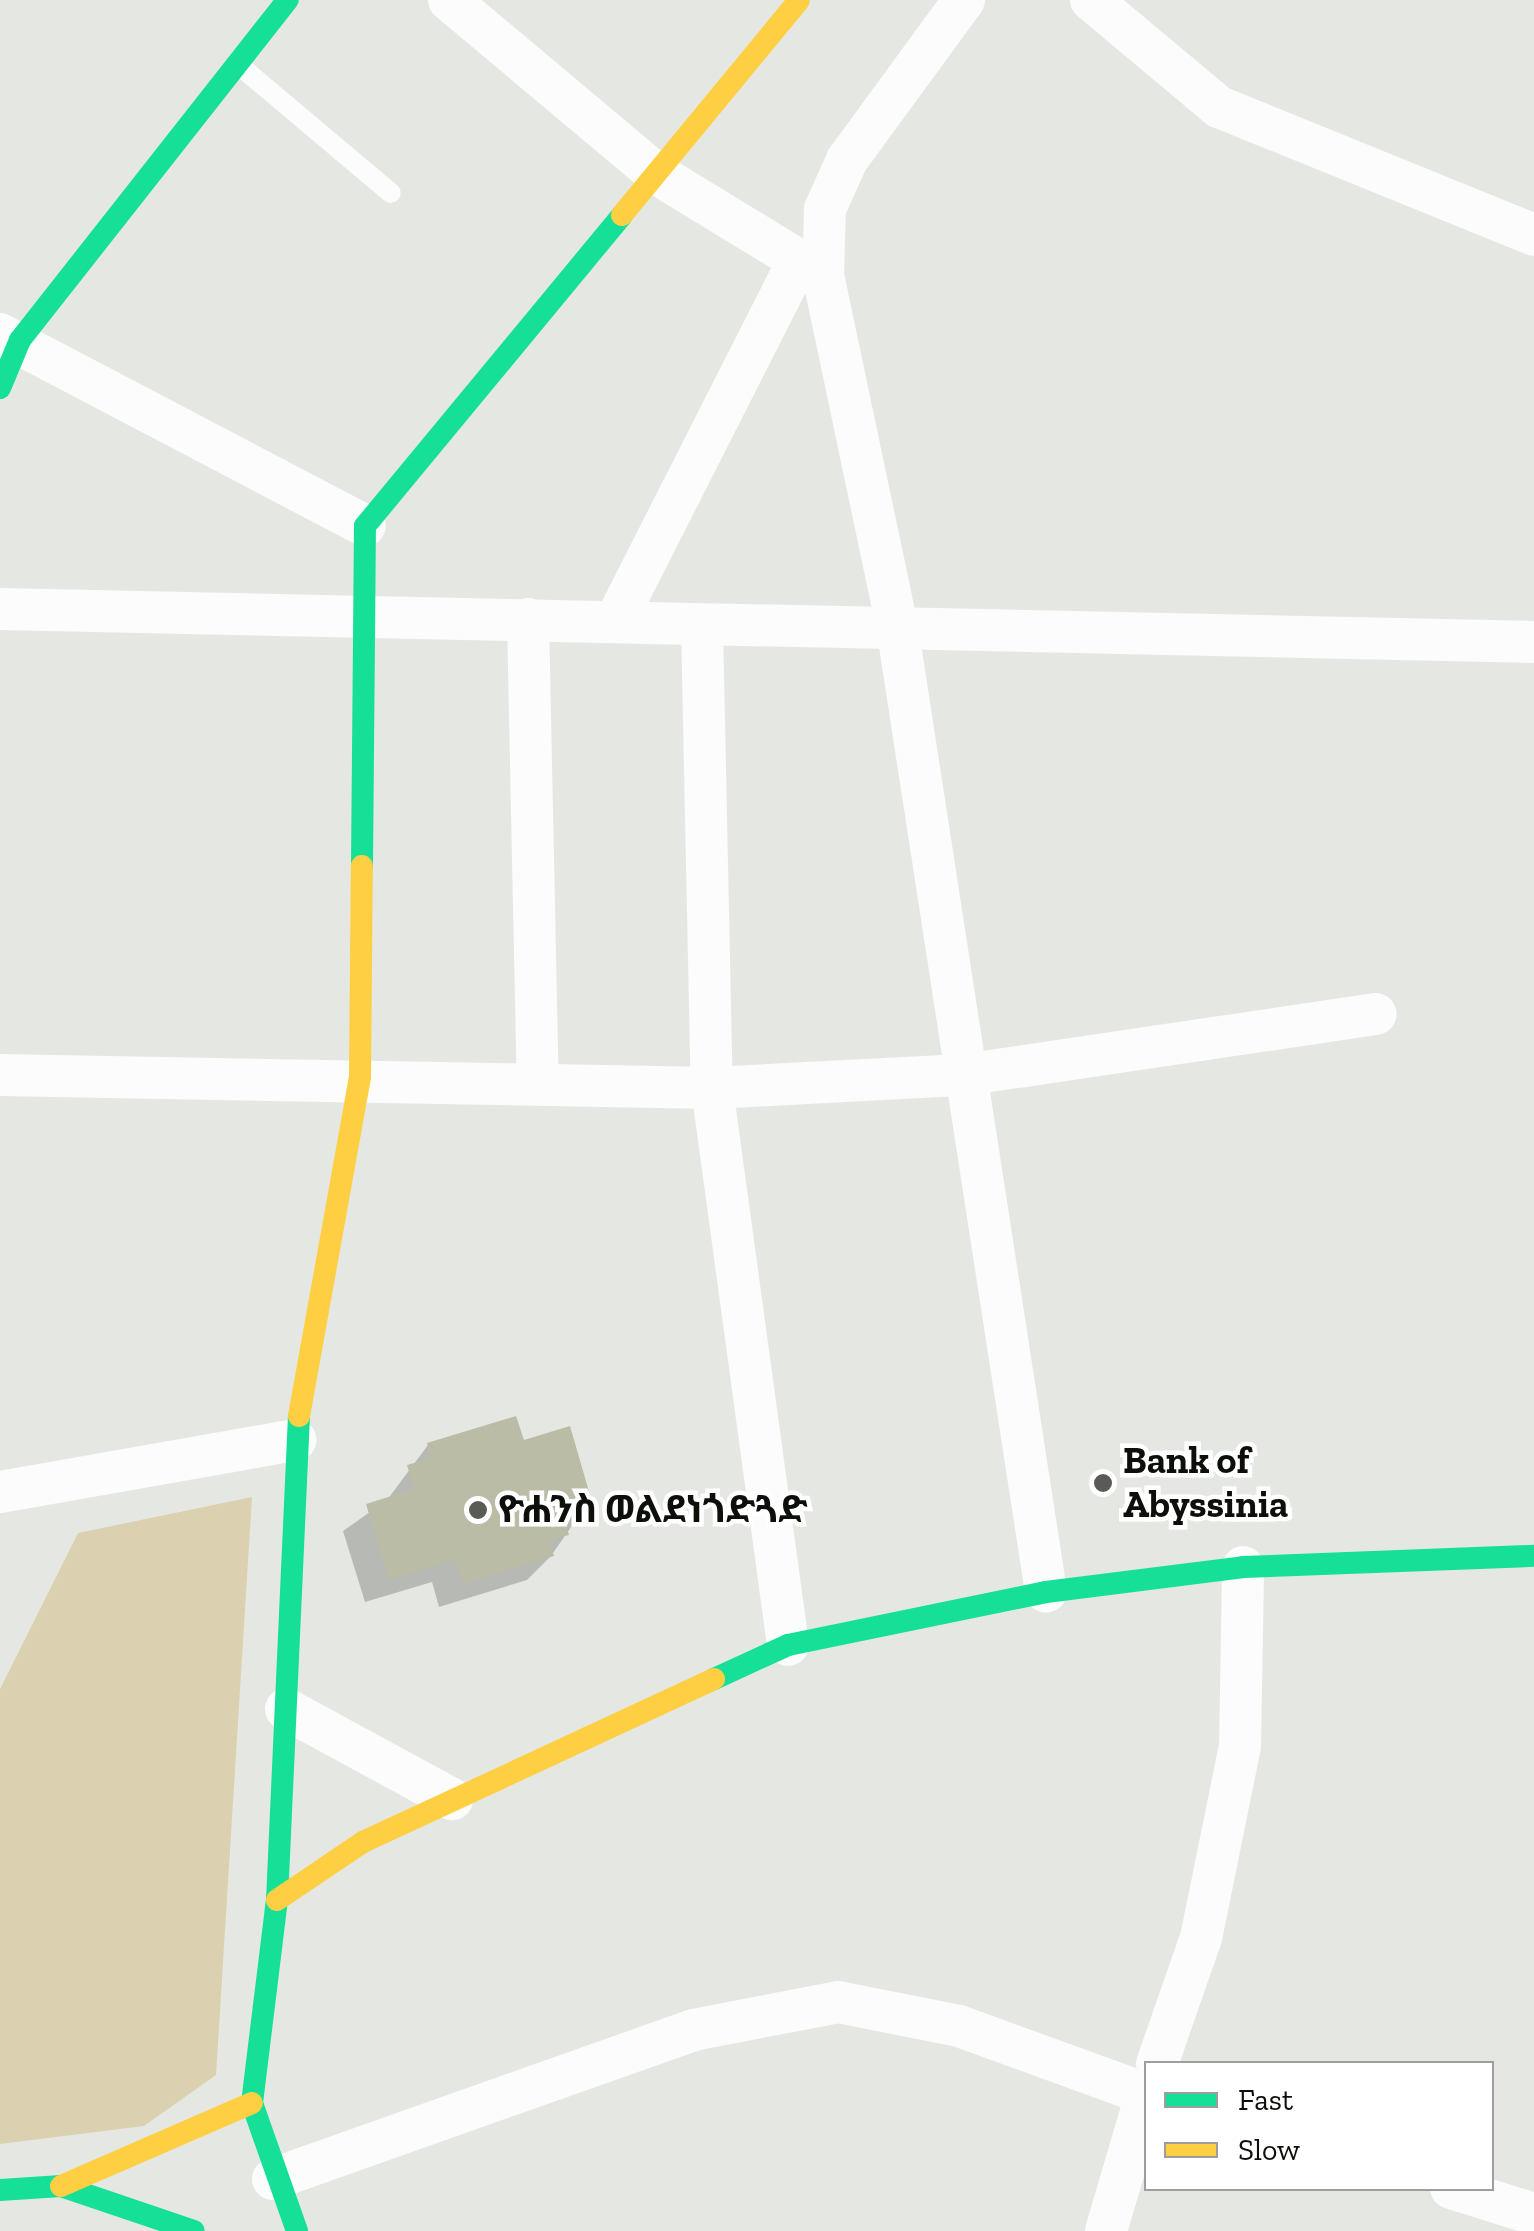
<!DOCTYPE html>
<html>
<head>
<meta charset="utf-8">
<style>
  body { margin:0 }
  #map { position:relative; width:1534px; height:2231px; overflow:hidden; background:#e5e8e2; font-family:"Zilla Slab","Noto Sans Ethiopic",serif }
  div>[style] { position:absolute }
  .green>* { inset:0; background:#dbd1b0 }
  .shadow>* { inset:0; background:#0003 }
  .building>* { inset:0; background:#bbbca6 }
  .lane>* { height:20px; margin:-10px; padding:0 10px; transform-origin:10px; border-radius:10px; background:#fbfcfb }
  .street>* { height:42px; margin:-21px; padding:0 21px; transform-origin:21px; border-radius:21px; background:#fbfcfb }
  .fast>* { height:22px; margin:-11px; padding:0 11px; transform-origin:11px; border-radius:11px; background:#16e098 }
  .slow>* { height:22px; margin:-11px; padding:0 11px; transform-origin:11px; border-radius:11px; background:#ffcf43 }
  .dots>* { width:28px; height:28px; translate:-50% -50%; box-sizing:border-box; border:5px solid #fff; border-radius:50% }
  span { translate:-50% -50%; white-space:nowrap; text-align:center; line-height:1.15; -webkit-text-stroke:9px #fff; paint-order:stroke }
  .poi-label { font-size:38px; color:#0d0f0a; font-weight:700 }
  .left { translate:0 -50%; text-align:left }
  .legend { position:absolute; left:1144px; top:2061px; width:350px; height:130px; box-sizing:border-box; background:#fff; border:2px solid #9e9f9d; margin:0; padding:12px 18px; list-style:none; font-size:30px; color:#0d0f0a }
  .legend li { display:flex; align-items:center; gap:20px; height:50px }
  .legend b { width:50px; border:2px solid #9e9f9d }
</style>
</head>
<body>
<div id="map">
  <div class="green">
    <i style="clip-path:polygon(252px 1497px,216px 2075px,144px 2126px,0 2144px,0 1689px,78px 1533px)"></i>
  </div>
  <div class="shadow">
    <i style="clip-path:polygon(522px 1444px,589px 1501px,551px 1556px,527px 1580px,439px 1607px,432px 1582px,365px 1602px,343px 1531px,387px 1500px,428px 1445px)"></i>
  </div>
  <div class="building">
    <i style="clip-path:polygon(516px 1416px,524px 1440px,570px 1426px,592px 1502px,562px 1511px,569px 1535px,549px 1540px,554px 1556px,463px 1584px,456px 1559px,389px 1580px,366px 1504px,414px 1489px,407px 1465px,431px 1458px,427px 1443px)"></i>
  </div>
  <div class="lane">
    <i style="left:240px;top:66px;width:197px;rotate:40.1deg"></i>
  </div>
  <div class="street">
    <i style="left:449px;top:0;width:268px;rotate:40deg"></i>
    <i style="left:654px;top:172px;width:198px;rotate:31.4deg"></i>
    <i style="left:964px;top:0;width:198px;rotate:126.2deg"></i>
    <i style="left:847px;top:160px;width:54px;rotate:114.2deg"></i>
    <i style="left:825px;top:209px;width:66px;rotate:91.7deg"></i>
    <i style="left:823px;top:275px;width:359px;rotate:78.1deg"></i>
    <i style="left:897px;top:626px;width:977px;rotate:81.23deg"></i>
    <i style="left:1091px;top:0;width:167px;rotate:39.9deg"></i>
    <i style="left:1219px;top:107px;width:340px;rotate:22.1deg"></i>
    <i style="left:0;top:334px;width:412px;rotate:27.7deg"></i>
    <i style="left:0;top:609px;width:1534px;rotate:1.23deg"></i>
    <i style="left:528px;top:619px;width:463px;rotate:88.8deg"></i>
    <i style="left:615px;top:622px;width:406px;rotate:-63.1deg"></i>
    <i style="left:702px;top:625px;width:463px;rotate:88.8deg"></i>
    <i style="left:712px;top:1088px;width:562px;rotate:82.23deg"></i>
    <i style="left:0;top:1075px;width:712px;rotate:1.05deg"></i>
    <i style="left:712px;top:1088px;width:251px;rotate:-3deg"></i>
    <i style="left:963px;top:1075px;width:417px;rotate:-8.4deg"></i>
    <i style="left:0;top:1492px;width:300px;rotate:-10deg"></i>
    <i style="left:286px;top:1709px;width:189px;rotate:28.5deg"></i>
    <i style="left:1157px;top:2064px;width:133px;rotate:-70.8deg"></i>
    <i style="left:1201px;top:1938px;width:196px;rotate:-78.5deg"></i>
    <i style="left:1240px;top:1746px;width:179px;rotate:-89deg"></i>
    <i style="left:273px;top:2179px;width:446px;rotate:-19.5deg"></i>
    <i style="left:693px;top:2030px;width:148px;rotate:-10.9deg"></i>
    <i style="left:838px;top:2002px;width:123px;rotate:11.2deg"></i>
    <i style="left:959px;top:2026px;width:199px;rotate:20deg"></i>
    <i style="left:1451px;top:2188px;width:87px;rotate:17.4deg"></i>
    <i style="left:1106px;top:2231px;width:142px;rotate:-73.6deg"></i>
  </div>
  <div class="fast">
    <i style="left:0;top:388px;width:52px;rotate:-67.4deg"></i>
    <i style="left:20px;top:340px;width:433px;rotate:-51.8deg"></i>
    <i style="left:362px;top:866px;width:340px;rotate:-89.5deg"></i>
    <i style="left:365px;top:526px;width:403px;rotate:-50.4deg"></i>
    <i style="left:714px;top:1679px;width:81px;rotate:-24.7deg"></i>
    <i style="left:788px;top:1645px;width:263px;rotate:-11.6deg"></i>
    <i style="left:1046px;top:1592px;width:199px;rotate:-7.2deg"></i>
    <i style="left:1243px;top:1567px;width:291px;rotate:-2.2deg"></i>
    <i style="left:0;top:2190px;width:61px;rotate:-3.8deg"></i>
    <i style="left:61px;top:2186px;width:140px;rotate:18.7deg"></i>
    <i style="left:297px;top:2231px;width:136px;rotate:-109.4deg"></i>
    <i style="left:252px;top:2103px;width:205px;rotate:-83deg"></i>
    <i style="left:277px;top:1900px;width:484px;rotate:-87.4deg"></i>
  </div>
  <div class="slow">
    <i style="left:622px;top:215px;width:278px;rotate:-50.5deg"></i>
    <i style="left:299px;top:1416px;width:344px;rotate:-79.8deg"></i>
    <i style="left:360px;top:1077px;width:211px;rotate:-89.5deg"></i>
    <i style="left:277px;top:1900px;width:104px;rotate:-34deg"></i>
    <i style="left:363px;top:1842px;width:387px;rotate:-24.9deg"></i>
    <i style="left:61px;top:2186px;width:208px;rotate:-23.5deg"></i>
  </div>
  <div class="dots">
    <i style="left:1103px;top:1483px;background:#595b56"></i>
    <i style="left:478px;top:1510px;background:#595b56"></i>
  </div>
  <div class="poi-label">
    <span class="left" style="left:1123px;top:1483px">Bank of<br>Abyssinia</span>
    <span class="left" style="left:498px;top:1510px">ዮሐንስ ወልደነጎድጓድ</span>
  </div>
  <ul class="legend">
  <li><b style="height:12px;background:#16e098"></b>Fast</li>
  <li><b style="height:12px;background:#ffcf43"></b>Slow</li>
  </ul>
</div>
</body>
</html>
